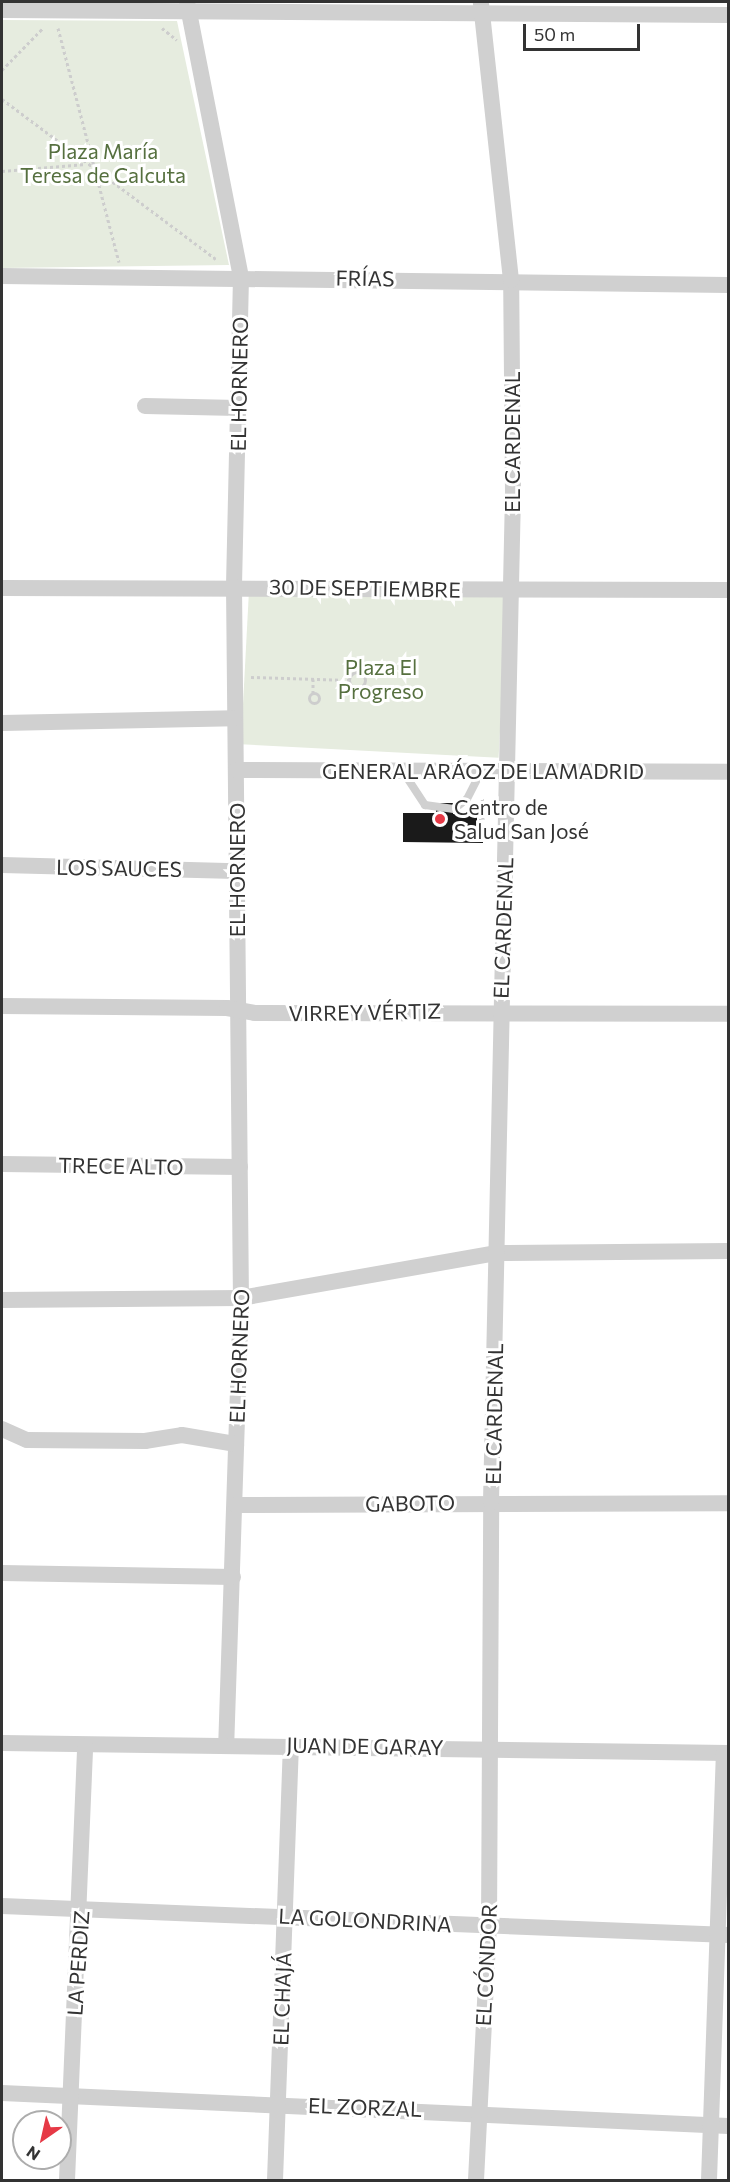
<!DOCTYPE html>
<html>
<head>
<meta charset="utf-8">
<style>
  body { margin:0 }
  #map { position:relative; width:730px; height:2182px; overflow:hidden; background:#fff; font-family:Commissioner,sans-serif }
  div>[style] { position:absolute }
  .green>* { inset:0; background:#e6ecdf; transform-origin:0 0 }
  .building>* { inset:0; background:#1a1a1a }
  .path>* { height:3px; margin-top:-1.5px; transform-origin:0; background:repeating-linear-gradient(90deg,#cdcdcd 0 3px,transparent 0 6px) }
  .path>.ring { margin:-1.5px; padding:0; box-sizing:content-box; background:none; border:3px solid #cdcdcd; border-radius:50% }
  .lane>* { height:8px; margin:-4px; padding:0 4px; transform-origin:4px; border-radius:4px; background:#d0d0d0 }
  .street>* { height:16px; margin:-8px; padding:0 8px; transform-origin:8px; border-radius:8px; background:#d0d0d0 }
  .dots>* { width:16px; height:16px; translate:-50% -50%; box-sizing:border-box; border:3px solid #fff; border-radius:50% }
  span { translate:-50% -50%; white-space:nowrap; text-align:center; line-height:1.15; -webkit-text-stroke:6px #fff; paint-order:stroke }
  .park-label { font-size:21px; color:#56703f }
  .street-label { font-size:21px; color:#333 }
  .poi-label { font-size:21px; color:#333 }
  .left { translate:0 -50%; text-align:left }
  .frame { position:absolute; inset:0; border:3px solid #333; pointer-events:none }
  .north { position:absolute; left:12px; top:2110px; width:60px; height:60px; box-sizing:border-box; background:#fff; border:2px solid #adadad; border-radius:50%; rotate:214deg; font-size:16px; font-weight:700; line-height:24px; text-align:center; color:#333 }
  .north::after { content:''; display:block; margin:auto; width:21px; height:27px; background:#e63946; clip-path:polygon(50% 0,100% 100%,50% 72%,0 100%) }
  .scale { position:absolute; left:523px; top:24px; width:117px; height:27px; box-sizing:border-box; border:3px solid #333; border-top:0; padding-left:8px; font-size:18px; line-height:21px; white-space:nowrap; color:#333; -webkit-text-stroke:4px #fff; paint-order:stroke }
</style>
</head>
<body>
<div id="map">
  <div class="green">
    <i style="clip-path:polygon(2px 20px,177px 21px,229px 265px,2px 268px)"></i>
    <i style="left:507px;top:597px;width:161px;height:258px;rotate:93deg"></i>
  </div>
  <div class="building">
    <i style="clip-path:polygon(436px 803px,453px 803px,453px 814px,477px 814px,477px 824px,483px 824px,483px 843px,403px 842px,403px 813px,436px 813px)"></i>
  </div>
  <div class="path">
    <i style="left:58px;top:28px;width:242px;rotate:75.4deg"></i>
    <i style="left:162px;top:28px;width:19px;rotate:39deg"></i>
    <i style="left:2px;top:70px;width:59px;rotate:-45.7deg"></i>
    <i style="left:2px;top:99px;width:267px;rotate:36.8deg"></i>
    <i style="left:2px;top:171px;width:84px;rotate:-4.8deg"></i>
    <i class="ring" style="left:349px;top:672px;width:13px;height:13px"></i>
    <i style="left:251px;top:677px;width:98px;rotate:1.8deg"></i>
    <i style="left:313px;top:693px;width:14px;rotate:-90deg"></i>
    <i class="ring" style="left:309px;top:693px;width:7px;height:7px"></i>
    <i style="left:479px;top:820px;width:4px"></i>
    <i style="left:483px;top:820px;width:23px;rotate:-92deg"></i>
  </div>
  <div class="lane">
    <i style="left:402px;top:770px;width:42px;rotate:56.7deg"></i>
    <i style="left:425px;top:805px;width:29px;rotate:8deg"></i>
    <i style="left:454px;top:809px;width:16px;rotate:-38deg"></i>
    <i style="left:467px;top:799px;width:33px;rotate:-63deg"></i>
  </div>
  <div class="street">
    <i style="left:187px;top:2px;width:280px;rotate:78.9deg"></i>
    <i style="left:241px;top:277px;width:309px;rotate:91.3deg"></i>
    <i style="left:234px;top:586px;width:712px;rotate:89.44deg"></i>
    <i style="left:241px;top:1298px;width:446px;rotate:91.9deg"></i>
    <i style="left:2px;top:10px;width:726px;rotate:0.39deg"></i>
    <i style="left:2px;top:276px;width:726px;rotate:0.71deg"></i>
    <i style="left:145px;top:406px;width:93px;rotate:1.2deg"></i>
    <i style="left:2px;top:588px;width:726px;rotate:0.16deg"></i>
    <i style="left:2px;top:723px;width:232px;rotate:-1.2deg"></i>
    <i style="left:236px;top:770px;width:492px;rotate:0.2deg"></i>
    <i style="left:2px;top:865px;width:234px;rotate:1.5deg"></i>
    <i style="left:2px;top:1006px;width:225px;rotate:0.5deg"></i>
    <i style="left:227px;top:1008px;width:28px;rotate:10deg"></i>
    <i style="left:255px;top:1013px;width:473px;rotate:0.1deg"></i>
    <i style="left:2px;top:1164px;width:238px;rotate:0.7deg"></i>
    <i style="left:2px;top:1300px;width:239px;rotate:-0.5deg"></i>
    <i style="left:241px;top:1298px;width:260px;rotate:-10deg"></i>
    <i style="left:497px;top:1253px;width:231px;rotate:-0.5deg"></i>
    <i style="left:2px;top:1429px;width:27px;rotate:24deg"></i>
    <i style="left:27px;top:1440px;width:118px;rotate:0.5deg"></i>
    <i style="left:145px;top:1441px;width:37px;rotate:-9deg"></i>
    <i style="left:182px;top:1435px;width:55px;rotate:9.5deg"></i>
    <i style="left:236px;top:1505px;width:492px;rotate:-0.2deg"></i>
    <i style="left:2px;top:1573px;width:231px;rotate:1deg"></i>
    <i style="left:2px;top:1743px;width:726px;rotate:0.79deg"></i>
    <i style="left:2px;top:1906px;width:727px;rotate:2.29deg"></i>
    <i style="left:2px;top:2093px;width:727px;rotate:2.6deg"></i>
    <i style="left:67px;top:2180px;width:434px;rotate:-87.6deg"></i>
    <i style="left:275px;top:2180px;width:435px;rotate:-87.9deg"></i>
    <i style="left:476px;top:2180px;width:254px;rotate:-87.1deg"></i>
    <i style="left:489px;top:1926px;width:424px;rotate:-89.7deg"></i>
    <i style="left:491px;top:1502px;width:1009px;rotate:-88.75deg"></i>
    <i style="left:513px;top:493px;width:213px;rotate:-90.5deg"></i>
    <i style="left:511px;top:280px;width:280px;rotate:-96.2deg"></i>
    <i style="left:709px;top:2180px;width:427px;rotate:-88deg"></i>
  </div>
  <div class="dots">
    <i style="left:440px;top:819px;background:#e63946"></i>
  </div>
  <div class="park-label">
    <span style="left:103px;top:163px">Plaza María<br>Teresa de Calcuta</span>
    <span style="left:381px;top:679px">Plaza El<br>Progreso</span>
  </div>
  <div class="street-label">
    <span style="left:365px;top:278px;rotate:1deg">FRÍAS</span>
    <span style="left:239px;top:384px;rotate:-89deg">EL HORNERO</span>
    <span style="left:512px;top:442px;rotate:-90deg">EL CARDENAL</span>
    <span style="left:365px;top:588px;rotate:1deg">30 DE SEPTIEMBRE</span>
    <span style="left:483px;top:771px">GENERAL ARÁOZ DE LAMADRID</span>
    <span style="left:119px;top:868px;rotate:1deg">LOS SAUCES</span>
    <span style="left:237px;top:870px;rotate:-90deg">EL HORNERO</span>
    <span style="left:503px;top:928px;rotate:-88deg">EL CARDENAL</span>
    <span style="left:365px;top:1012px;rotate:-1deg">VIRREY VÉRTIZ</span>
    <span style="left:121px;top:1166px;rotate:1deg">TRECE ALTO</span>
    <span style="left:239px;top:1356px;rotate:-88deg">EL HORNERO</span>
    <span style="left:494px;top:1414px;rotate:-89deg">EL CARDENAL</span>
    <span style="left:410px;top:1503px;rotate:-1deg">GABOTO</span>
    <span style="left:365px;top:1746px;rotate:1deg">JUAN DE GARAY</span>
    <span style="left:365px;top:1920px;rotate:3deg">LA GOLONDRINA</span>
    <span style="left:78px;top:1963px;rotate:-86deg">LA PERDIZ</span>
    <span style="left:486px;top:1965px;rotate:-87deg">EL CÓNDOR</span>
    <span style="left:282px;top:1999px;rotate:-88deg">EL CHAJÁ</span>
    <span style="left:365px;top:2107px;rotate:2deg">EL ZORZAL</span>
  </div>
  <div class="poi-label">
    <span class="left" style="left:454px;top:819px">Centro de<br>Salud San José</span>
  </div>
  <div class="frame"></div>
  <div class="north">N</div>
  <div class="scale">50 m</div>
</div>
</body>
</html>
